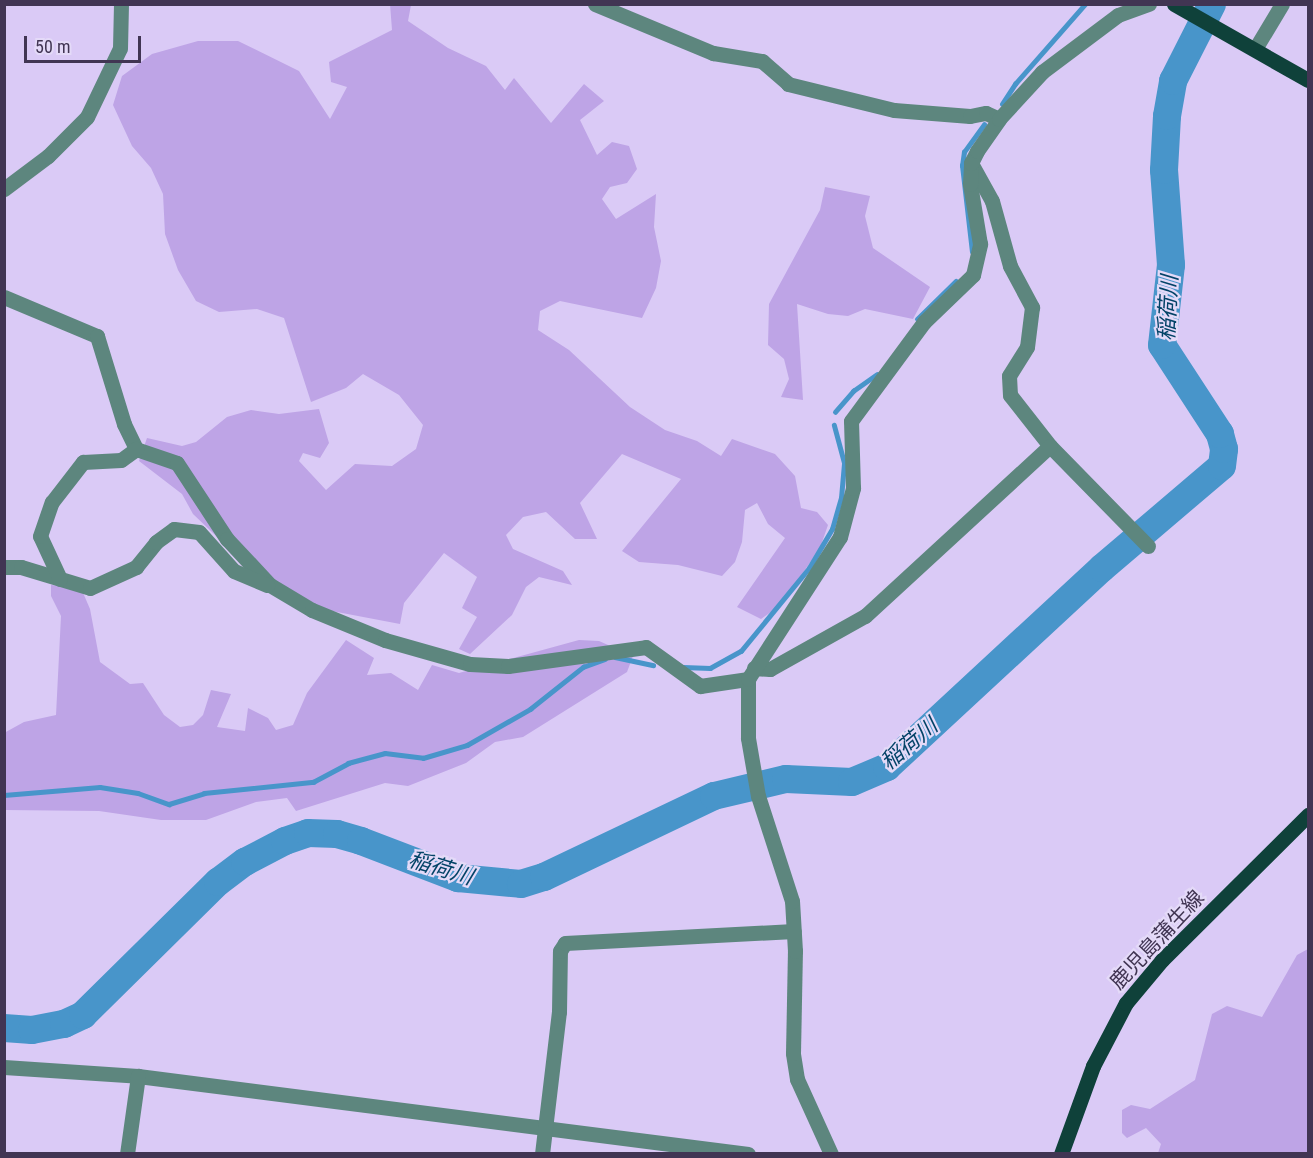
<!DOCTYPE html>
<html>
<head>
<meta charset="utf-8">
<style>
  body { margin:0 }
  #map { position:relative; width:1313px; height:1158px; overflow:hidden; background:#dacaf6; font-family:"Roboto Condensed","Noto Sans JP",sans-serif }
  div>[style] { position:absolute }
  .green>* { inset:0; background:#bea4e6 }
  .stream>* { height:4.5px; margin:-2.25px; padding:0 2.25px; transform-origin:2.25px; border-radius:2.25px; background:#4895ca }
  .river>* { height:28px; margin:-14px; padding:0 14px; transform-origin:14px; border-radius:14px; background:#4895ca }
  .minor>* { height:15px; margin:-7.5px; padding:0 7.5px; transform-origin:7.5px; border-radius:7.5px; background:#5d867e }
  .major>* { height:15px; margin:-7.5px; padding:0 7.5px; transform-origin:7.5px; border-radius:7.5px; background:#0f413a }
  span { translate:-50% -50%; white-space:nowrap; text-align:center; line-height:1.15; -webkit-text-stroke:4.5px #e4daf8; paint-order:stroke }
  .street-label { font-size:21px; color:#413553 }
  .water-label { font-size:22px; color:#034367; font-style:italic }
  .frame { position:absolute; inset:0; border:6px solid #413553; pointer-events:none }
  .scale { position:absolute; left:24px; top:36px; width:117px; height:27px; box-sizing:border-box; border:3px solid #413553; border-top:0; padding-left:8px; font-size:18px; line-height:21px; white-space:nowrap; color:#413553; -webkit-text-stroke:4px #e4daf8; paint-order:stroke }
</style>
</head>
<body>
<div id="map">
  <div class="green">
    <i style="clip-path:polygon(390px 4px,411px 5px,408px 21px,448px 48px,486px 66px,505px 90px,514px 78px,551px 123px,584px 84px,604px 101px,580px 120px,597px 155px,612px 142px,629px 146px,637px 169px,627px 183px,610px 187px,602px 199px,616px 219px,656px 194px,654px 227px,661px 261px,656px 288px,642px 318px,560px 301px,540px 311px,538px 330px,569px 350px,630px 407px,665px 430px,697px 441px,721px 456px,732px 439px,775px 454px,795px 476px,801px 508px,817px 512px,828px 525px,820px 548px,781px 605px,761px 619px,737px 607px,785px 538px,768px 524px,757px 503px,745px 510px,742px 542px,735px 562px,722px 576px,678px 565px,639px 562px,622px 551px,681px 479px,622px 454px,580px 503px,597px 539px,575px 539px,546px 512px,523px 517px,506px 535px,513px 549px,563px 571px,572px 585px,539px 577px,526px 587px,512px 615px,470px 654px,459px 649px,477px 617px,462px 608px,477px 577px,444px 553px,404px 603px,400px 624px,316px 608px,233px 552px,193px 514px,182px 494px,139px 461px,147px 438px,182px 446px,196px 442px,227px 417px,251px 410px,279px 414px,319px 409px,329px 443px,320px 458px,303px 453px,299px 461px,326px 490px,355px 464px,392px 466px,416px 449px,423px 425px,399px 395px,363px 374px,346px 388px,311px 402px,284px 318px,257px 309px,219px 312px,196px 301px,178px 270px,165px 234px,163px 194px,151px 168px,132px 146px,113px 105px,122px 76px,152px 54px,198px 41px,238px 41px,299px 71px,330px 119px,347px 87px,331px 82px,329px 62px,392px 30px)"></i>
    <i style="clip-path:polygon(825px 187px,870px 196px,865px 216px,873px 248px,930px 287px,913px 319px,865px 309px,848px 316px,828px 314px,797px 304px,803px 400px,781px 397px,789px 379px,784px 359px,768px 345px,769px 304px,820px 210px)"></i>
    <i style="clip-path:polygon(51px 585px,81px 588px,90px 609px,100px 662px,130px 684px,143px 683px,164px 715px,180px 727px,193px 725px,203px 715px,211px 690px,231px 694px,217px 727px,245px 731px,248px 708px,268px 718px,276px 730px,293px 725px,307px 693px,346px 640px,374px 658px,367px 675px,391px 673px,418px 690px,432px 665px,459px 673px,579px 640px,599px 641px,633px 656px,627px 672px,523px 737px,495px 742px,466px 763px,408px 786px,385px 783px,296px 811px,287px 798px,256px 802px,206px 820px,161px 820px,99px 811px,5px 810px,4px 733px,24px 722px,56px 715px,61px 616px,51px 596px)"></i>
    <i style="clip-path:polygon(1308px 949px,1308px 1153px,1158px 1153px,1161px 1144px,1146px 1128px,1127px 1138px,1122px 1133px,1122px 1110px,1131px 1105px,1150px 1109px,1195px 1080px,1212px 1014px,1227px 1006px,1262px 1017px,1297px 955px)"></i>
  </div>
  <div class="stream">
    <i style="left:1002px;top:104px;width:24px;rotate:-57deg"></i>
    <i style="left:1015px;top:84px;width:106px;rotate:-48.8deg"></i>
    <i style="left:972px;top:252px;width:87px;rotate:-96.6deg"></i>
    <i style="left:962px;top:166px;width:14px;rotate:-82deg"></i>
    <i style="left:964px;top:152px;width:34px;rotate:-54deg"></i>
    <i style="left:917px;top:319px;width:54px;rotate:-44.3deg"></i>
    <i style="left:835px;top:412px;width:28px;rotate:-49deg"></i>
    <i style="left:853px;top:391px;width:29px;rotate:-35deg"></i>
    <i style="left:615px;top:657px;width:39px;rotate:12deg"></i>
    <i style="left:683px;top:667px;width:27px;rotate:2deg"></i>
    <i style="left:710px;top:668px;width:35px;rotate:-29deg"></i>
    <i style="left:741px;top:651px;width:107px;rotate:-50.7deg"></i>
    <i style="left:809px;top:568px;width:45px;rotate:-59.5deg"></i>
    <i style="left:832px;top:529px;width:32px;rotate:-74deg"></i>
    <i style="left:841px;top:498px;width:35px;rotate:-85deg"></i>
    <i style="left:844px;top:463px;width:39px;rotate:-105deg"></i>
    <i style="left:4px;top:795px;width:96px;rotate:-4.8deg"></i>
    <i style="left:100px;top:787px;width:38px;rotate:9deg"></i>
    <i style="left:138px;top:793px;width:33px;rotate:20deg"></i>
    <i style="left:169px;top:804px;width:37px;rotate:-17deg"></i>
    <i style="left:204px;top:793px;width:110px;rotate:-5.8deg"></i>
    <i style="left:313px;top:782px;width:40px;rotate:-28deg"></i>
    <i style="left:348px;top:763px;width:38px;rotate:-15deg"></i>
    <i style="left:385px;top:753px;width:38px;rotate:7deg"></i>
    <i style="left:423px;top:758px;width:46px;rotate:-16.5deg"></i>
    <i style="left:467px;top:745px;width:73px;rotate:-29.7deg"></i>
    <i style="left:530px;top:709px;width:68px;rotate:-38.4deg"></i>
    <i style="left:583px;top:667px;width:23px;rotate:-20deg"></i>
  </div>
  <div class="river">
    <i style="left:4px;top:1028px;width:28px;rotate:4deg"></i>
    <i style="left:32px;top:1030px;width:33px;rotate:-11deg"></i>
    <i style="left:64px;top:1024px;width:21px;rotate:-25deg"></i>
    <i style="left:83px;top:1015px;width:190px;rotate:-44.6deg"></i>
    <i style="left:218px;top:882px;width:34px;rotate:-37deg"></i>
    <i style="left:245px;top:862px;width:45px;rotate:-27.7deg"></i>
    <i style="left:285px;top:841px;width:24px;rotate:-19deg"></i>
    <i style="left:308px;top:833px;width:29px;rotate:2deg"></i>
    <i style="left:337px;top:834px;width:25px;rotate:16deg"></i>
    <i style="left:361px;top:841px;width:104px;rotate:20.9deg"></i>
    <i style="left:458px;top:878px;width:63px;rotate:5.4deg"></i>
    <i style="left:521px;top:884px;width:24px;rotate:-17deg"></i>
    <i style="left:544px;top:877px;width:188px;rotate:-25.5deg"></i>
    <i style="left:714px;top:796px;width:74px;rotate:-13.3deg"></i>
    <i style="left:786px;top:779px;width:66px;rotate:2.6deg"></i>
    <i style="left:852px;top:782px;width:38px;rotate:-23deg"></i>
    <i style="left:887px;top:767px;width:293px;rotate:-42.8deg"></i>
    <i style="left:1102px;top:568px;width:157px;rotate:-40.4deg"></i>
    <i style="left:1222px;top:466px;width:17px;rotate:-83deg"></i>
    <i style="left:1224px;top:449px;width:16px;rotate:-105deg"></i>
    <i style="left:1220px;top:434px;width:106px;rotate:-123.1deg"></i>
    <i style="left:1162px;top:345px;width:81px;rotate:-83.6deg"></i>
    <i style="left:1171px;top:265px;width:95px;rotate:-94.2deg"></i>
    <i style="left:1164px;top:170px;width:54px;rotate:-86.8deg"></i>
    <i style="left:1167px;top:116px;width:36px;rotate:-80deg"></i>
    <i style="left:1173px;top:81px;width:86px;rotate:-63.1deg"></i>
  </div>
  <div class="minor">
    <i style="left:595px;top:4px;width:128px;rotate:22.6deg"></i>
    <i style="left:713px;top:53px;width:50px;rotate:9.3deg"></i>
    <i style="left:762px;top:61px;width:35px;rotate:41deg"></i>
    <i style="left:788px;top:84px;width:109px;rotate:13.8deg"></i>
    <i style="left:894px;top:110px;width:76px;rotate:4.5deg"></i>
    <i style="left:970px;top:116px;width:16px;rotate:-11deg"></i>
    <i style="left:986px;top:113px;width:14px;rotate:25deg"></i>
    <i style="left:1255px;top:49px;width:52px;rotate:-59deg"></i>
    <i style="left:971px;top:163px;width:43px;rotate:61.1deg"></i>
    <i style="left:992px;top:201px;width:67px;rotate:74.5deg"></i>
    <i style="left:1010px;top:266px;width:47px;rotate:61.8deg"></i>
    <i style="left:1032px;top:307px;width:40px;rotate:97.1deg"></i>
    <i style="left:1027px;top:347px;width:34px;rotate:122deg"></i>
    <i style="left:1009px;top:376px;width:19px;rotate:87deg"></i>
    <i style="left:1010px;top:395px;width:65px;rotate:51.9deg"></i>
    <i style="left:1050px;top:446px;width:140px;rotate:45.6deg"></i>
    <i style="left:4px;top:189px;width:55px;rotate:-36.9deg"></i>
    <i style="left:48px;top:156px;width:55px;rotate:-45deg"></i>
    <i style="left:87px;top:117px;width:76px;rotate:-64.4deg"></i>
    <i style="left:120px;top:48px;width:44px;rotate:-88.7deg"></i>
    <i style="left:4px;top:297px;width:101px;rotate:22.8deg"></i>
    <i style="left:97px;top:336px;width:92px;rotate:72.9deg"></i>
    <i style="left:124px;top:424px;width:28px;rotate:64deg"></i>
    <i style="left:136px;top:449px;width:43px;rotate:18.9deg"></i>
    <i style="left:177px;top:463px;width:91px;rotate:56.7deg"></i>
    <i style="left:227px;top:539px;width:63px;rotate:46.9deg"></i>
    <i style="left:270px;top:585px;width:49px;rotate:30.8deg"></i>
    <i style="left:312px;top:610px;width:79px;rotate:22.3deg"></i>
    <i style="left:385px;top:640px;width:88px;rotate:15.8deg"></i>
    <i style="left:470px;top:664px;width:38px;rotate:3deg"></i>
    <i style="left:508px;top:666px;width:139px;rotate:-7.8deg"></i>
    <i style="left:646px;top:647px;width:67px;rotate:35.8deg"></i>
    <i style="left:700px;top:686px;width:49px;rotate:-8.3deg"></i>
    <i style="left:4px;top:567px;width:17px"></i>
    <i style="left:21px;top:567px;width:72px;rotate:16.9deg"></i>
    <i style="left:90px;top:588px;width:51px;rotate:-24.5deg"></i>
    <i style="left:136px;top:567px;width:32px;rotate:-51deg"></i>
    <i style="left:156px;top:542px;width:22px;rotate:-36deg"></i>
    <i style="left:174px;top:529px;width:25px;rotate:7deg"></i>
    <i style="left:199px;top:532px;width:52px;rotate:48.1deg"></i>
    <i style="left:234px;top:571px;width:36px;rotate:23deg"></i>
    <i style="left:60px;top:579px;width:47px;rotate:-114.9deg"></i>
    <i style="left:40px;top:536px;width:36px;rotate:-71deg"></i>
    <i style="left:52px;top:502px;width:51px;rotate:-52.2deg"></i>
    <i style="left:83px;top:462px;width:38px;rotate:-3deg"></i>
    <i style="left:121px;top:460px;width:19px;rotate:-36deg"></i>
    <i style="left:754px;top:668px;width:16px;rotate:4deg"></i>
    <i style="left:770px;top:669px;width:109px;rotate:-29.2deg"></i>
    <i style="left:865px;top:616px;width:251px;rotate:-42.6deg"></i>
    <i style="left:4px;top:1067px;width:134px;rotate:3.8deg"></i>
    <i style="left:138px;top:1076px;width:615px;rotate:7.29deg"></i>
    <i style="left:127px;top:1154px;width:79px;rotate:-82deg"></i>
    <i style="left:542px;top:1154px;width:143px;rotate:-83.2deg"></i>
    <i style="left:559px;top:1012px;width:61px;rotate:-89.1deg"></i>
    <i style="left:560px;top:951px;width:9px;rotate:-58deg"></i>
    <i style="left:565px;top:943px;width:229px;rotate:-3deg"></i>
    <i style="left:831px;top:1154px;width:82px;rotate:-114.4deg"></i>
    <i style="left:797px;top:1079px;width:26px;rotate:-99deg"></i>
    <i style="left:793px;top:1053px;width:102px;rotate:-88.9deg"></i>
    <i style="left:795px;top:951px;width:50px;rotate:-93.4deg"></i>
    <i style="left:792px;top:901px;width:110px;rotate:-107.9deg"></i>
    <i style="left:758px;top:796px;width:59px;rotate:-99.8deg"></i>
    <i style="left:748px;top:738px;width:59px;rotate:-90deg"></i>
    <i style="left:748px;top:679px;width:169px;rotate:-57.1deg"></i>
    <i style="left:840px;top:537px;width:51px;rotate:-75.1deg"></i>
    <i style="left:853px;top:488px;width:67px;rotate:-91.7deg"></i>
    <i style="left:851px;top:421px;width:123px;rotate:-53.6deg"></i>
    <i style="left:924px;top:322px;width:68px;rotate:-43.8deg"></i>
    <i style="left:973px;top:275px;width:32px;rotate:-77deg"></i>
    <i style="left:980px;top:244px;width:61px;rotate:-99.5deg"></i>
    <i style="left:970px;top:184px;width:21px;rotate:-87deg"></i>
    <i style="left:971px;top:163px;width:13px;rotate:-63deg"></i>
    <i style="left:977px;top:151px;width:39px;rotate:-55deg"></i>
    <i style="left:999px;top:119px;width:64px;rotate:-47.5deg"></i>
    <i style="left:1042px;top:72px;width:95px;rotate:-36.9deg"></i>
    <i style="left:1118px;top:15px;width:33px;rotate:-20deg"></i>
  </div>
  <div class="major">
    <i style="left:1174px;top:4px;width:154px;rotate:29.6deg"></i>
    <i style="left:1061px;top:1154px;width:94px;rotate:-70deg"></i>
    <i style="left:1093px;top:1066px;width:71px;rotate:-62.4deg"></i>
    <i style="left:1126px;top:1003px;width:56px;rotate:-50.1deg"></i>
    <i style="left:1162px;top:960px;width:206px;rotate:-44.8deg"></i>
  </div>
  <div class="street-label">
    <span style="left:1157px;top:940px;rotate:-47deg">鹿児島蒲生線</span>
  </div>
  <div class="water-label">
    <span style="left:1168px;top:308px;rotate:-87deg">稲荷川</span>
    <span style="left:909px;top:744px;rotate:-40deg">稲荷川</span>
    <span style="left:441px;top:868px;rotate:17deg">稲荷川</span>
  </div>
  <div class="frame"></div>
  <div class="scale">50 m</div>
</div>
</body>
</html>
